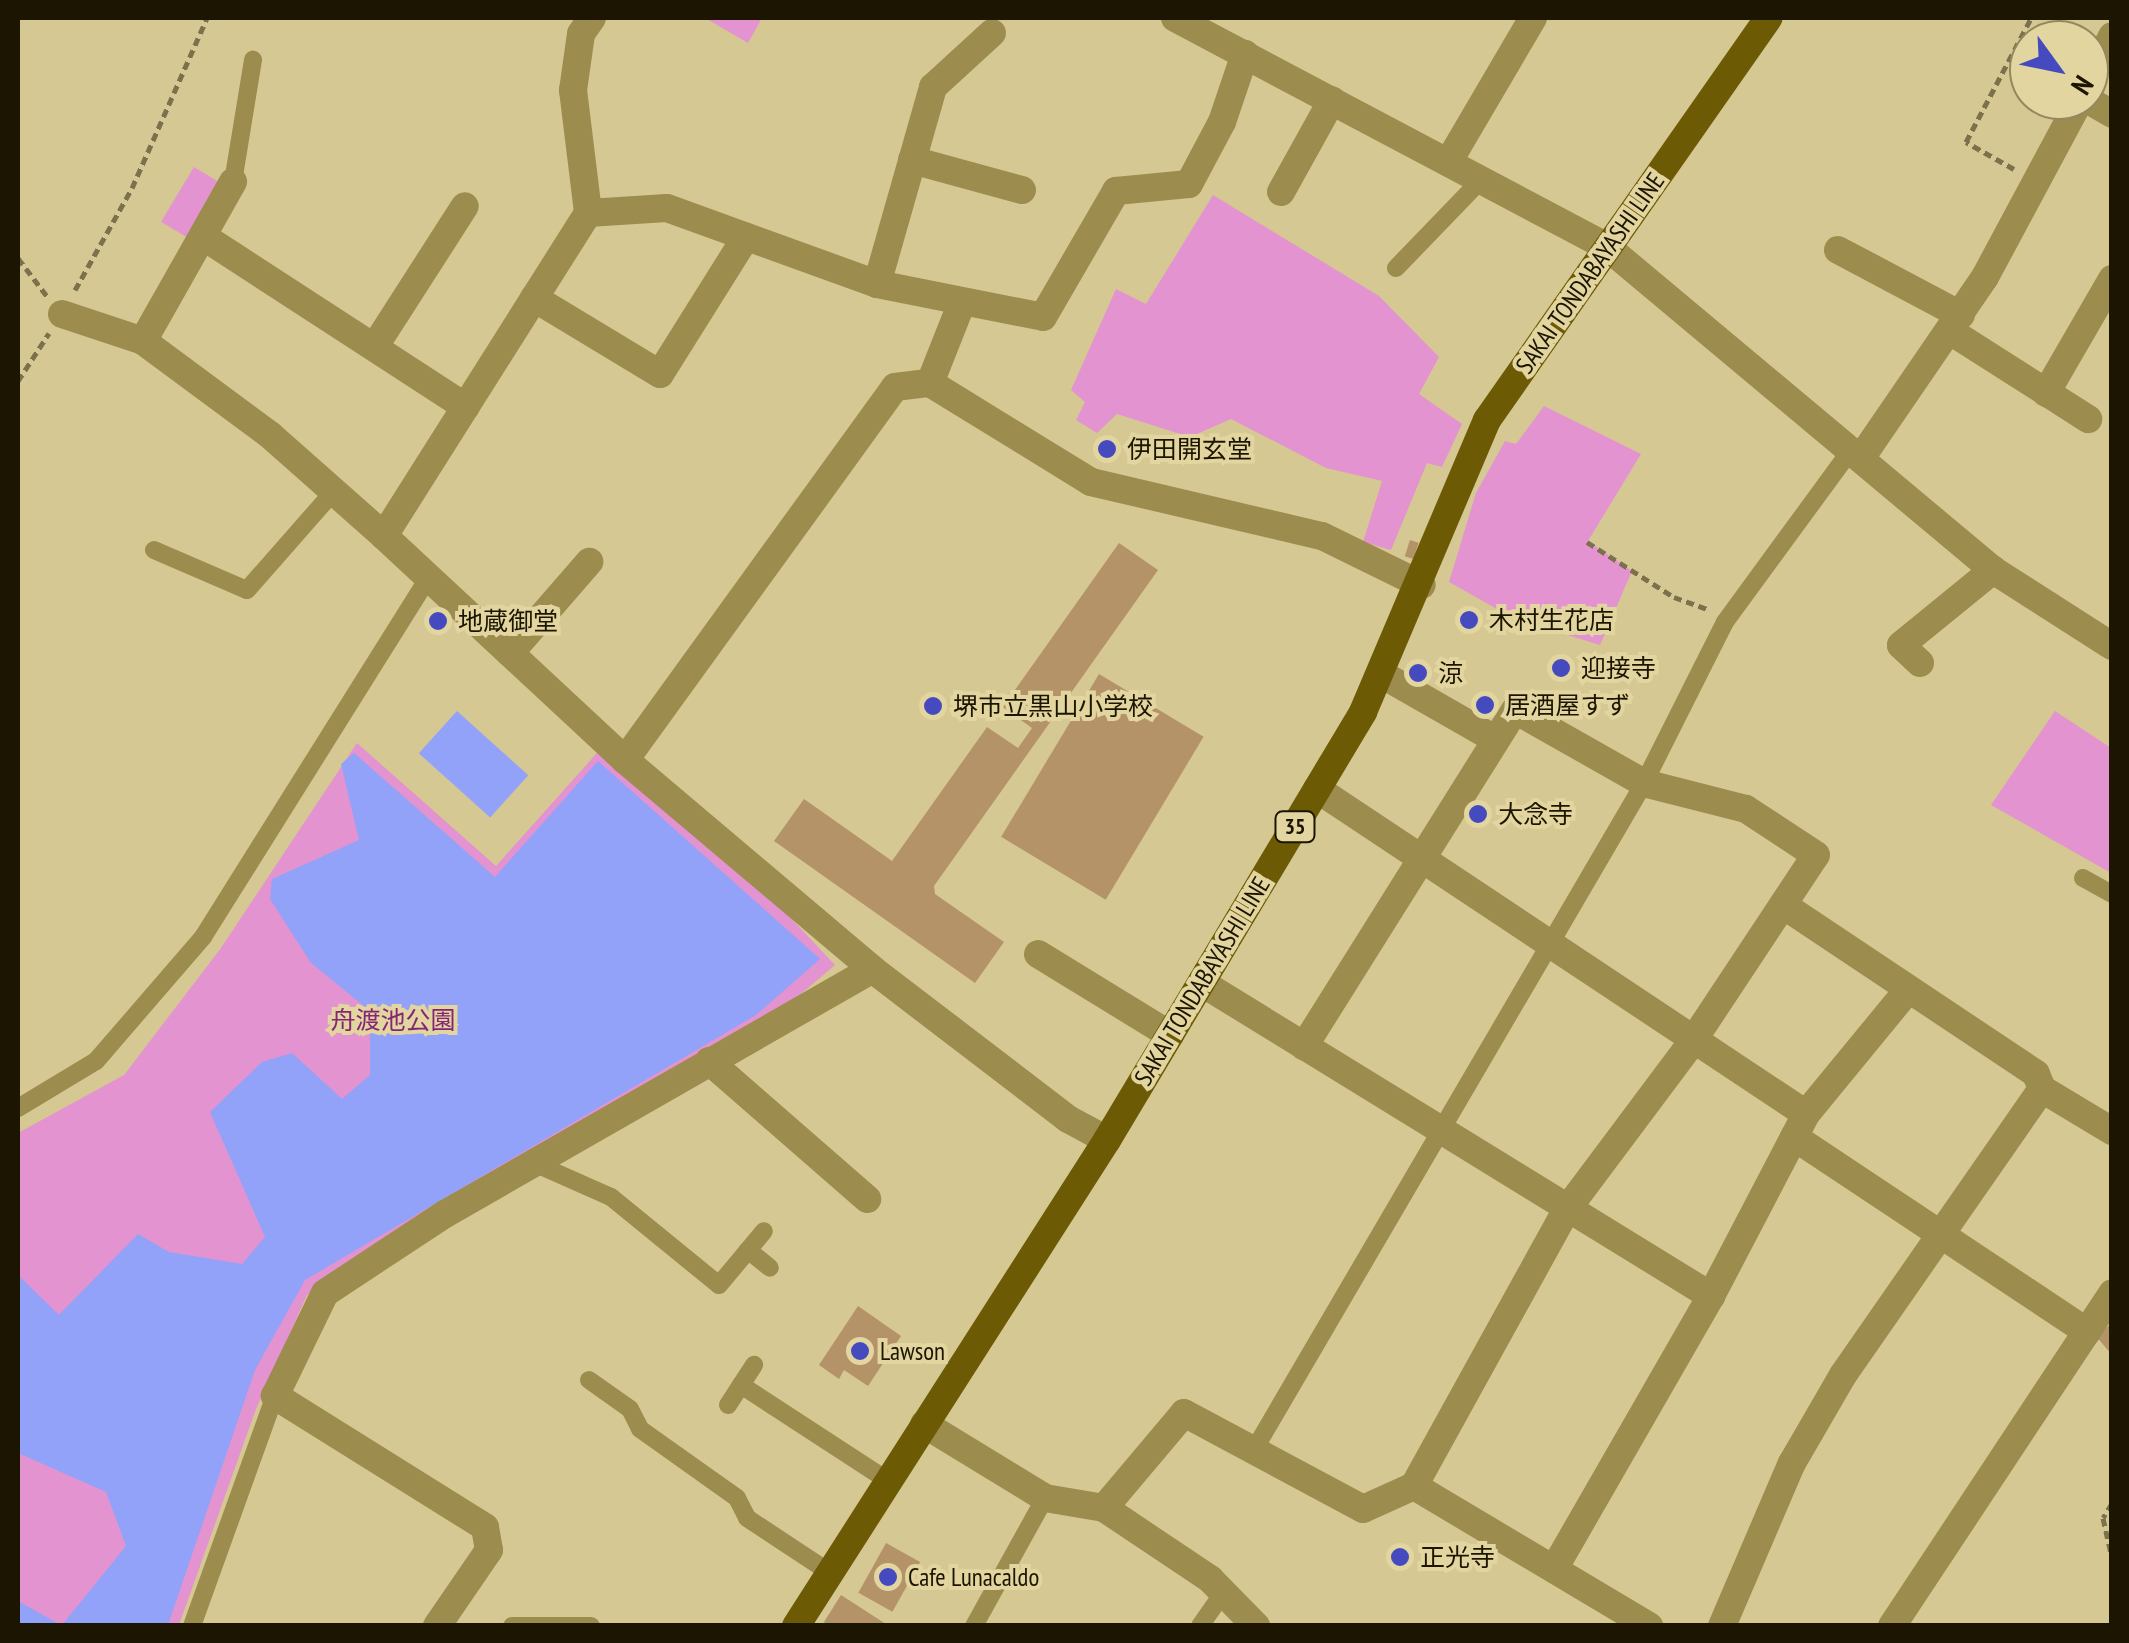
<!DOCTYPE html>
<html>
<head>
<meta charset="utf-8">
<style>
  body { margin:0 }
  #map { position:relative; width:2129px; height:1643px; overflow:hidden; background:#d6c893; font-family:"PT Sans Narrow","Noto Sans JP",sans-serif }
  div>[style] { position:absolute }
  .green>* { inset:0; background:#e293d0; transform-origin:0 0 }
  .water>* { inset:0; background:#92a2f8; transform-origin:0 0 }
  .building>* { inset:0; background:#b39367; transform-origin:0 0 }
  .path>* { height:5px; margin-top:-2.5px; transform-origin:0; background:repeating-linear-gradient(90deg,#7b714c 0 8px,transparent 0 13px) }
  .service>* { height:18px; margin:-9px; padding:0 9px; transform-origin:9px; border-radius:9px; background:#9c8c4e }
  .minor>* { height:28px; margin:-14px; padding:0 14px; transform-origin:14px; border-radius:14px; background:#9c8c4e }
  .primary>* { height:28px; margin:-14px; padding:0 14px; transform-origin:14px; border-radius:14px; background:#6c5a05 }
  .dots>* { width:28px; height:28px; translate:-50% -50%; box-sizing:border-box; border:5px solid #e3d59f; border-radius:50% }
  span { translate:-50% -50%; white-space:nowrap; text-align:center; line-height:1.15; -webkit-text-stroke:8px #e3d59f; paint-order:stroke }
  .shield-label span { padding:2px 8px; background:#e3d59f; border:2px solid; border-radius:8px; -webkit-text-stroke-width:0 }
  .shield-label { font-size:22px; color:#1b1502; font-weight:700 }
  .street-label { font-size:25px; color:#1b1502 }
  .poi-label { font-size:25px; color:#1b1502 }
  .left { translate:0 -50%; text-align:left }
  .park-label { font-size:25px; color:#842675 }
  .frame { position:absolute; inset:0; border:20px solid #1b1502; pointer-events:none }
  .north { position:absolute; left:2009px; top:20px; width:100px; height:100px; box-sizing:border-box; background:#e3d59f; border:2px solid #938860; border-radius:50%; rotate:123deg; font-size:28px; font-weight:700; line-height:40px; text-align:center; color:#1b1502 }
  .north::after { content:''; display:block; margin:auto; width:35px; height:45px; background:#454abf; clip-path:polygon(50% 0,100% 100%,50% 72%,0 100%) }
</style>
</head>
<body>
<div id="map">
  <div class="green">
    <i style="clip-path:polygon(705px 18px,762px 18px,748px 43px)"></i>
    <i style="left:194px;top:167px;width:31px;height:64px;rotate:31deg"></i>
    <i style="clip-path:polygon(1213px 195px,1379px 296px,1439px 357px,1419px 394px,1462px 424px,1442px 467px,1427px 463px,1391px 550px,1363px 542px,1382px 481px,1326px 468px,1231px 419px,1190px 437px,1117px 414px,1097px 433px,1076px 420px,1085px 402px,1071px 390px,1116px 289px,1146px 304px)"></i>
    <i style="clip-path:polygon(1544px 406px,1641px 454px,1588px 541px,1632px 571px,1600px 645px,1513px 618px,1449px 582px,1476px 493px,1505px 441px,1516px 444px)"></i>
    <i style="clip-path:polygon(2055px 711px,2111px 748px,2111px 873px,1991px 805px)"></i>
    <i style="clip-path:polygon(357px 743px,496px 866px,597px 753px,771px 897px,835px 965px,794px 1000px,307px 1295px,256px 1409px,179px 1625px,18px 1626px,18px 1133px,124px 1075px,221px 948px)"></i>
  </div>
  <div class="water">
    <i style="left:457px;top:711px;width:96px;height:57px;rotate:42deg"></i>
    <i style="clip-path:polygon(354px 753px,495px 877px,598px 761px,820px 959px,756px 1015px,305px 1280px,255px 1370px,168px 1625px,62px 1625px,126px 1546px,106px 1492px,18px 1453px,18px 1275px,59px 1315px,138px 1234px,169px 1252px,242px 1264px,265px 1237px,210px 1112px,262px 1062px,292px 1053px,342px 1099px,370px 1075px,370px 1011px,311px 963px,270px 899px,272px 879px,359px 840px,341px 764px)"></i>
    <i style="clip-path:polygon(18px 1601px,61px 1625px,18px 1625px)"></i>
  </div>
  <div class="building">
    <i style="left:1410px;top:540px;width:9px;height:17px;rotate:18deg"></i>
    <i style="clip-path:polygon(1119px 543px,1158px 570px,934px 886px,935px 894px,1004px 942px,975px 983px,774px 841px,804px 799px,892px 861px,987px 727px,1018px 748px,1032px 728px,1003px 707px)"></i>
    <i style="left:1099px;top:674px;width:122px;height:190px;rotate:31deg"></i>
    <i style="clip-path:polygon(858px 1306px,901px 1336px,868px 1386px,844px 1370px,839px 1379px,819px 1365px)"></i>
    <i style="clip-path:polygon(2112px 1323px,2112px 1355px,2096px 1336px)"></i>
    <i style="left:886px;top:1543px;width:39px;height:57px;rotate:29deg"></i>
    <i style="clip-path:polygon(841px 1595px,889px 1626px,829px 1626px,824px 1622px)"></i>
  </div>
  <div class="path">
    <i style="left:2014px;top:169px;width:55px;rotate:-150.6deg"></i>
    <i style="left:1966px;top:142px;width:140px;rotate:-62.3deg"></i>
    <i style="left:18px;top:258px;width:48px;rotate:52.7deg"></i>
    <i style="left:75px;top:290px;width:117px;rotate:-60.8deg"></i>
    <i style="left:132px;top:188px;width:186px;rotate:-66.2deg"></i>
    <i style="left:18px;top:381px;width:57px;rotate:-57.1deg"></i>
    <i style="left:1587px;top:542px;width:103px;rotate:32.3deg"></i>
    <i style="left:1674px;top:597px;width:35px;rotate:20deg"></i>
    <i style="left:2112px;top:1503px;width:17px;rotate:121deg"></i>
    <i style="left:2103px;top:1518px;width:41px;rotate:77.3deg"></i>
  </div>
  <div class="service">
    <i style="left:233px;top:182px;width:124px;rotate:-80.7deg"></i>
    <i style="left:1396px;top:268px;width:124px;rotate:-46deg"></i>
    <i style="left:154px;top:550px;width:101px;rotate:23.3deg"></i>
    <i style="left:247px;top:590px;width:132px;rotate:-48.7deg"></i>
    <i style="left:2083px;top:878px;width:33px;rotate:29deg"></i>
    <i style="left:18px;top:1108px;width:91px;rotate:-31.1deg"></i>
    <i style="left:96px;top:1061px;width:164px;rotate:-49.2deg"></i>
    <i style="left:203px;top:937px;width:424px;rotate:-57.9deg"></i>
    <i style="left:534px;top:1163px;width:84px;rotate:23.8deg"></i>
    <i style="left:611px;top:1197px;width:139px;rotate:39.2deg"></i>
    <i style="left:719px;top:1285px;width:70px;rotate:-50.2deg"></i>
    <i style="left:748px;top:1250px;width:28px;rotate:39deg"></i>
    <i style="left:589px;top:1380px;width:50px;rotate:35.3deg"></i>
    <i style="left:630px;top:1409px;width:22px;rotate:63deg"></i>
    <i style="left:640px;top:1429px;width:119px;rotate:35.4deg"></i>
    <i style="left:737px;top:1498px;width:22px;rotate:63deg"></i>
    <i style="left:747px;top:1518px;width:98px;rotate:33.4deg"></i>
    <i style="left:741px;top:1385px;width:174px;rotate:33.1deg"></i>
    <i style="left:728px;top:1405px;width:48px;rotate:-57deg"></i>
    <i style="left:1254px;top:1450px;width:773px;rotate:-59.68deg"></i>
    <i style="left:1644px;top:783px;width:180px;rotate:-63.3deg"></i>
    <i style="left:1725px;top:622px;width:213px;rotate:-53.8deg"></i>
    <i style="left:192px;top:1626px;width:245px;rotate:-70.2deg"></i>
    <i style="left:512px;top:1626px;width:79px"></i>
    <i style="left:974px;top:1626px;width:146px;rotate:-61deg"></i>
    <i style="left:1200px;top:1626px;width:40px;rotate:-55.1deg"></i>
  </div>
  <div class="minor">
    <i style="left:592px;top:18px;width:19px;rotate:125deg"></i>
    <i style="left:581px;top:34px;width:57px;rotate:98.1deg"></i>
    <i style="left:573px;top:90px;width:124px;rotate:83deg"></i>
    <i style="left:588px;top:213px;width:382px;rotate:122.3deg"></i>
    <i style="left:384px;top:536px;width:329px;rotate:42.9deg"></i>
    <i style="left:625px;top:760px;width:324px;rotate:40.2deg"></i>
    <i style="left:872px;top:969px;width:247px;rotate:37.4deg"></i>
    <i style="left:1068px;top:1119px;width:44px;rotate:28.3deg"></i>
    <i style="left:1175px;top:18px;width:489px;rotate:27.9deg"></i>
    <i style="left:1607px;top:247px;width:503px;rotate:39.92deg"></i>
    <i style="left:1993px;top:570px;width:141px;rotate:32.6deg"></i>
    <i style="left:2089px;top:82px;width:51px;rotate:-63.4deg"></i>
    <i style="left:2088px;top:100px;width:28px;rotate:30deg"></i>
    <i style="left:912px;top:160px;width:114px;rotate:15.3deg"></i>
    <i style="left:1449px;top:161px;width:166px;rotate:-59.6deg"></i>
    <i style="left:1281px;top:192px;width:105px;rotate:-61deg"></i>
    <i style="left:588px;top:213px;width:79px;rotate:-3.6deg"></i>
    <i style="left:667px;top:208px;width:223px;rotate:19.9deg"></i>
    <i style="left:877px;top:284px;width:169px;rotate:11.2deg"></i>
    <i style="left:1043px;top:317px;width:146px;rotate:-59.9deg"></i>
    <i style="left:1116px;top:191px;width:73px;rotate:-5.5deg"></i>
    <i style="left:1189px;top:184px;width:70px;rotate:-62deg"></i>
    <i style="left:1222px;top:122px;width:72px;rotate:-71.3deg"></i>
    <i style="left:204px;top:237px;width:312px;rotate:33deg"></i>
    <i style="left:1838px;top:250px;width:139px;rotate:27.9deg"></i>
    <i style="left:877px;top:284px;width:205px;rotate:-74.1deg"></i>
    <i style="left:933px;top:87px;width:80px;rotate:-42.5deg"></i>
    <i style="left:534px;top:298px;width:147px;rotate:31.1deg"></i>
    <i style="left:660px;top:374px;width:162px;rotate:-57.9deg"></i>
    <i style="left:62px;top:314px;width:85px;rotate:18.4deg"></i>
    <i style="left:143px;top:341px;width:158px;rotate:36.5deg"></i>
    <i style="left:270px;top:435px;width:152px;rotate:41.5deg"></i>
    <i style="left:1950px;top:331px;width:164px;rotate:32.5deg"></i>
    <i style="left:143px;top:341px;width:183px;rotate:-60.5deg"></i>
    <i style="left:375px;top:346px;width:166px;rotate:-57.3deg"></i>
    <i style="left:930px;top:383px;width:189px;rotate:31.6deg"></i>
    <i style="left:1091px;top:482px;width:237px;rotate:13.2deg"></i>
    <i style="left:1322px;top:536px;width:111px;rotate:26.1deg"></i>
    <i style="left:2046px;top:393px;width:132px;rotate:-59.9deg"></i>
    <i style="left:1861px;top:458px;width:219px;rotate:-55.6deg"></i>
    <i style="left:1985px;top:277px;width:201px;rotate:-61.8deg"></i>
    <i style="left:510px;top:653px;width:121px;rotate:-49deg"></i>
    <i style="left:1920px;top:663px;width:26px;rotate:-137deg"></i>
    <i style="left:1901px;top:645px;width:119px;rotate:-39.2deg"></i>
    <i style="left:1383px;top:675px;width:127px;rotate:29.8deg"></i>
    <i style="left:625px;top:760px;width:460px;rotate:-54.1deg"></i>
    <i style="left:895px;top:387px;width:35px;rotate:-7deg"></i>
    <i style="left:930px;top:383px;width:87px;rotate:-68.4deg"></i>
    <i style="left:1317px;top:789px;width:587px;rotate:33.61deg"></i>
    <i style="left:1783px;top:905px;width:304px;rotate:33.7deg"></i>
    <i style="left:2036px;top:1074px;width:16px;rotate:68deg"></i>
    <i style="left:2042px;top:1089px;width:82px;rotate:31deg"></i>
    <i style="left:1038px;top:954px;width:155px;rotate:31.5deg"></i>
    <i style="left:1202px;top:983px;width:598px;rotate:31.59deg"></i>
    <i style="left:709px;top:1061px;width:210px;rotate:41.1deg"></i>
    <i style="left:1794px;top:1137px;width:352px;rotate:33.6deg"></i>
    <i style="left:924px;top:1424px;width:142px;rotate:31.4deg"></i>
    <i style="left:1045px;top:1498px;width:60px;rotate:9.6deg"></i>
    <i style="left:1104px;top:1508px;width:124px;rotate:-49.9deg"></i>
    <i style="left:1184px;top:1413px;width:203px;rotate:28.2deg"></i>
    <i style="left:1363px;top:1509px;width:56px;rotate:-24.3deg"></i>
    <i style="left:1414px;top:1486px;width:313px;rotate:-61.1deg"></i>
    <i style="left:1565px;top:1212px;width:212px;rotate:-53.2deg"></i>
    <i style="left:1692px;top:1042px;width:224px;rotate:-56.5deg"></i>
    <i style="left:1816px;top:855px;width:84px;rotate:-146.7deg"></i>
    <i style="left:1746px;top:809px;width:105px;rotate:-165.7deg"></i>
    <i style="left:1644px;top:783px;width:148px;rotate:-150.5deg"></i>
    <i style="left:1515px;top:710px;width:397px;rotate:122.1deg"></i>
    <i style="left:1414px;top:1486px;width:274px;rotate:30.8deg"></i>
    <i style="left:1104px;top:1508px;width:128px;rotate:33.8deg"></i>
    <i style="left:1210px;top:1579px;width:66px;rotate:45.6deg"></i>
    <i style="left:1554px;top:1569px;width:315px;rotate:-60.1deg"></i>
    <i style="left:1711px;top:1296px;width:205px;rotate:-62.4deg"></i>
    <i style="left:1806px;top:1114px;width:159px;rotate:-50.6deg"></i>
    <i style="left:437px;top:1626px;width:92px;rotate:-55.6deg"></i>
    <i style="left:489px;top:1550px;width:23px;rotate:-100deg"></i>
    <i style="left:485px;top:1527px;width:248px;rotate:-148deg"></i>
    <i style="left:275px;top:1396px;width:114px;rotate:-64.1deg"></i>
    <i style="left:325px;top:1293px;width:144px;rotate:-33.4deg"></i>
    <i style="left:445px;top:1214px;width:492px;rotate:-29.8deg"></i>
    <i style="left:1722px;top:1626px;width:177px;rotate:-66.8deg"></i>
    <i style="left:1792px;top:1463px;width:102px;rotate:-59.9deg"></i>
    <i style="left:1843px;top:1375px;width:348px;rotate:-55.2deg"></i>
    <i style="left:1892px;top:1626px;width:399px;rotate:-56.5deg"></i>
  </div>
  <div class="primary">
    <i style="left:796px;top:1626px;width:577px;rotate:-57.38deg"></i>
    <i style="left:1107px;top:1140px;width:499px;rotate:-59.1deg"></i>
    <i style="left:1363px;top:712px;width:317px;rotate:-67deg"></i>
    <i style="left:1487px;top:420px;width:491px;rotate:-55deg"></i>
  </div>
  <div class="dots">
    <i style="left:1107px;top:449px;background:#454abf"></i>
    <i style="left:1469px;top:620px;background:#454abf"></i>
    <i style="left:438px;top:621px;background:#454abf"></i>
    <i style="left:1561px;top:668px;background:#454abf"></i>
    <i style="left:1418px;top:673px;background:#454abf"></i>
    <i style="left:1485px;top:705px;background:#454abf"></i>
    <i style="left:933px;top:706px;background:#454abf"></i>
    <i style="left:1478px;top:814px;background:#454abf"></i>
    <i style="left:860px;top:1351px;background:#454abf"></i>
    <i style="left:1400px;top:1557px;background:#454abf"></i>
    <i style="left:888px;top:1577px;background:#454abf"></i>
  </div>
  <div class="shield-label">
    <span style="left:1295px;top:827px">35</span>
  </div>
  <div class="street-label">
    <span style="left:1590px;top:273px;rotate:-55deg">SAKAI TONDABAYASHI LINE</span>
    <span style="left:1202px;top:981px;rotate:-59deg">SAKAI TONDABAYASHI LINE</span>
  </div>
  <div class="poi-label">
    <span class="left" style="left:1127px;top:449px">伊田開玄堂</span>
    <span class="left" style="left:1489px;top:620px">木村生花店</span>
    <span class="left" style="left:458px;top:621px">地蔵御堂</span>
    <span class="left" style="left:1581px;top:668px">迎接寺</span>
    <span class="left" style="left:1438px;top:673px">涼</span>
    <span class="left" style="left:1505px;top:705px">居酒屋すず</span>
    <span class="left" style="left:953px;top:706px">堺市立黒山小学校</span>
    <span class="left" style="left:1498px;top:814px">大念寺</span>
    <span class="left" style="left:880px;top:1351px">Lawson</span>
    <span class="left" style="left:1420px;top:1557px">正光寺</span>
    <span class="left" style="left:908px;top:1577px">Cafe Lunacaldo</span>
  </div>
  <div class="park-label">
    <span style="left:393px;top:1020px">舟渡池公園</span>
  </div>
  <div class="frame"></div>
  <div class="north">N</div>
</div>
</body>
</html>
